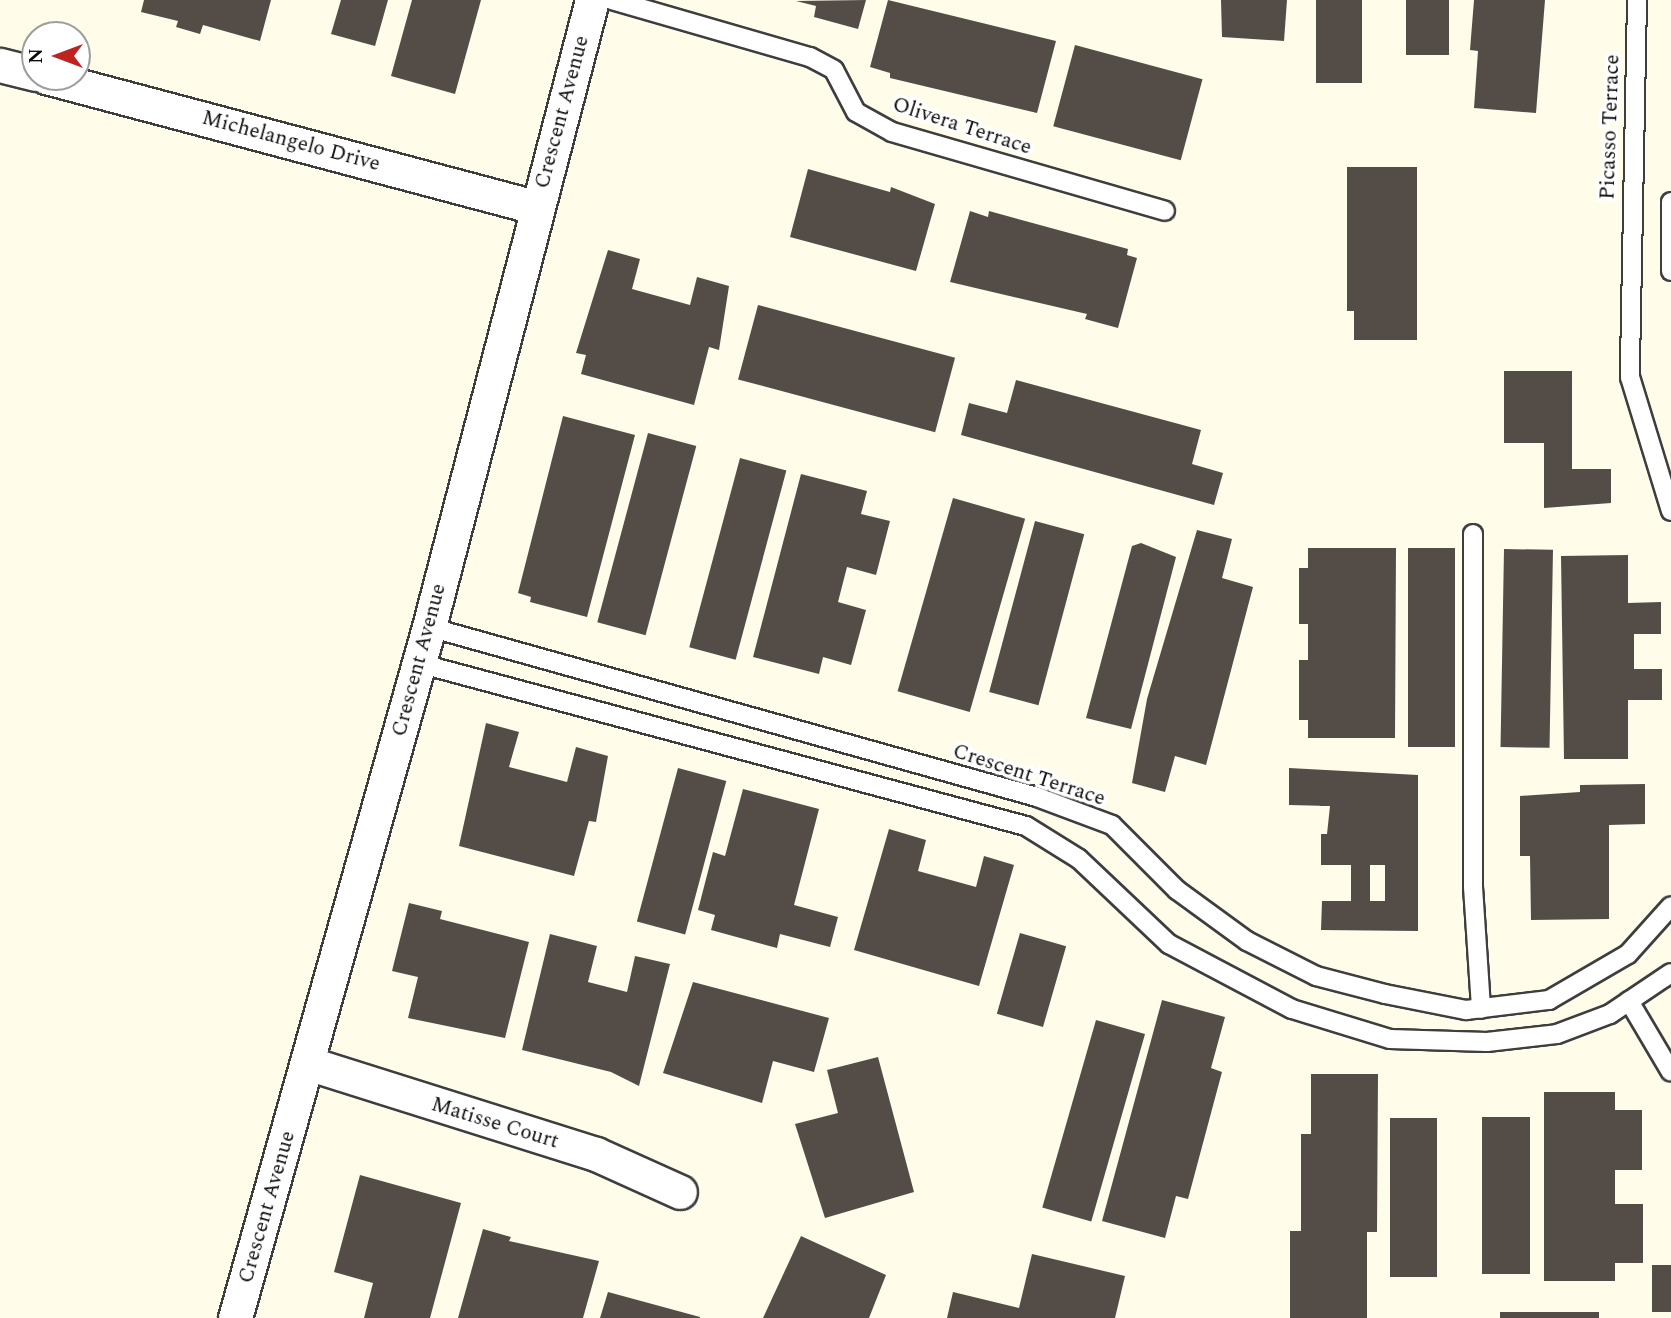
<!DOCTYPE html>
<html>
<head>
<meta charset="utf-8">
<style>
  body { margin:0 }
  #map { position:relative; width:1671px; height:1318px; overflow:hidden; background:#fffcea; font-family:Spectral,serif }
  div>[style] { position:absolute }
  .building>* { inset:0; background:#544d47; transform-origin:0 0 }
  .roads { filter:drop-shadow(2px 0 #3e3e3e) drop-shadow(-2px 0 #3e3e3e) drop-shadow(0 2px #3e3e3e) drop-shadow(0 -2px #3e3e3e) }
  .lane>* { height:18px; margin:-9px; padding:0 9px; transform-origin:9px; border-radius:9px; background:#fff }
  .street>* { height:33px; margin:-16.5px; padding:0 16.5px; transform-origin:16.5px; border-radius:16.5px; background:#fff }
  span { translate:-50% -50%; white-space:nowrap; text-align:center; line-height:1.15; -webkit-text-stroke:7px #fff; paint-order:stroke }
  .street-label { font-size:21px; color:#0b0b0b }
  .north { position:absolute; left:21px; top:21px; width:70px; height:70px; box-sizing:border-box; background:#fff; border:2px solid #9d9d9d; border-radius:50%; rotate:270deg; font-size:19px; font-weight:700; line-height:28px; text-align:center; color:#0b0b0b }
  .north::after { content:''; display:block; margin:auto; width:24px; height:32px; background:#bf2320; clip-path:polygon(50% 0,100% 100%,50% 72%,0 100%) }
</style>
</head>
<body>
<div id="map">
  <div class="building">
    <i style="clip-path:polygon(144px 0,271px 0,260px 41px,203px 25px,200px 34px,176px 27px,178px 21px,141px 12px)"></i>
    <i style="clip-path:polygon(341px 0,388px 0,375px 46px,331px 34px)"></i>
    <i style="clip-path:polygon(412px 0,481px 0,455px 94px,391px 76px)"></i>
    <i style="clip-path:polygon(866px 0,858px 29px,814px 17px,816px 6px,796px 1px)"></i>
    <i style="clip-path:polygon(888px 0,1056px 41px,1037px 113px,890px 78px,890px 73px,870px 67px)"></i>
    <i style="clip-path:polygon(1221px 0,1287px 0,1284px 41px,1222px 37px)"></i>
    <i style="left:1316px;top:0;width:46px;height:83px"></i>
    <i style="left:1406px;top:0;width:43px;height:55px"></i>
    <i style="clip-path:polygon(1474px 0,1545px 0,1536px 113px,1474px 108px,1478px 51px,1470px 50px)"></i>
    <i style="left:1075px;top:45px;width:132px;height:84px;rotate:15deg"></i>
    <i style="clip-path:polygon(1347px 167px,1417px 167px,1417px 340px,1354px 340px,1354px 311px,1347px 311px)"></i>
    <i style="clip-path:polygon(808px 169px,890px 192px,891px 187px,935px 204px,916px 271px,790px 237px)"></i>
    <i style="clip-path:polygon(970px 211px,988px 217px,989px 211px,1128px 249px,1127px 255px,1137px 258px,1118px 328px,1085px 319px,1087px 314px,950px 282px)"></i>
    <i style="clip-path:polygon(608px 250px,640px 259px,632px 289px,690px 305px,697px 277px,729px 286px,719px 350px,709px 347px,694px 405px,581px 374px,586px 355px,576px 353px)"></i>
    <i style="left:758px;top:305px;width:204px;height:77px;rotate:15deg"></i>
    <i style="clip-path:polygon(1504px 371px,1572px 371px,1572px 469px,1611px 469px,1611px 503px,1544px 508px,1544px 443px,1504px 443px)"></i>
    <i style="clip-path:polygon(1016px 380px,1201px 430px,1192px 464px,1223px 473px,1214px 505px,961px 435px,969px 403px,1007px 413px)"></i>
    <i style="clip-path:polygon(563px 416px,635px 435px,587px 617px,530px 602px,531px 597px,518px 593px)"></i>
    <i style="left:648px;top:433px;width:50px;height:196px;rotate:15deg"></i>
    <i style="left:740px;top:458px;width:48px;height:196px;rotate:15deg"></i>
    <i style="clip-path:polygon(801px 474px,867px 491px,861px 514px,890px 521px,876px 575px,847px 567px,838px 602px,866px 610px,851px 665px,823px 657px,819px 674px,753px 657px)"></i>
    <i style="left:953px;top:498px;width:75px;height:201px;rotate:16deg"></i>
    <i style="left:1035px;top:521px;width:51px;height:177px;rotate:15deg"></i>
    <i style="clip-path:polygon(1197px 530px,1232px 539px,1222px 578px,1253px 587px,1206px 765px,1175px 756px,1165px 792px,1132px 783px,1147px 699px)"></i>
    <i style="clip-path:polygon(1141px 543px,1176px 557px,1131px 729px,1086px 718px,1132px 546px)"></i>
    <i style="clip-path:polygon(1308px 548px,1396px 548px,1395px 738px,1308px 738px,1308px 720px,1299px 720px,1299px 660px,1308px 660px,1308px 624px,1299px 624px,1299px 568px,1308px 568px)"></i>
    <i style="left:1408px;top:548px;width:47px;height:199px"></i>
    <i style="left:1504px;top:549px;width:49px;height:198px;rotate:1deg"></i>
    <i style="clip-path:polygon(1628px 555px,1628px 603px,1661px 602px,1661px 634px,1634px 634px,1634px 669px,1662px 669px,1662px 700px,1628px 700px,1628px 759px,1564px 759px,1561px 556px)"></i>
    <i style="clip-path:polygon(486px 723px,519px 732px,509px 767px,567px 782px,576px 747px,608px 756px,596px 822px,589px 821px,574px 876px,459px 846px)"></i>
    <i style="left:678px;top:768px;width:50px;height:159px;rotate:15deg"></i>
    <i style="clip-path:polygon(evenodd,1289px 768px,1418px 775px,1418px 931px,1321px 930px,1322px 901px,1351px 901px,1351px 865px,1321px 865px,1321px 834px,1327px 834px,1330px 806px,1289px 805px,1289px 768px,1370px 865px,1385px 865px,1385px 901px,1370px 901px,1370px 865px)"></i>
    <i style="clip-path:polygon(1645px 784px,1645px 824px,1609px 825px,1609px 919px,1531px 920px,1530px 856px,1520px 856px,1520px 796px,1580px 792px,1580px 785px)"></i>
    <i style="clip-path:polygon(743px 789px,819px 809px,794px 905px,838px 917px,830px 947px,780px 934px,777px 948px,711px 930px,715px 915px,698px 910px,713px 852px,725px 856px)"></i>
    <i style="clip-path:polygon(889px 829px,926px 840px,918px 871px,976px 887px,984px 856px,1014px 865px,979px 986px,854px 950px)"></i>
    <i style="clip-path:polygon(409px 903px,442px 911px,440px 919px,529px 942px,505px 1038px,408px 1018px,418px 977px,392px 971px)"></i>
    <i style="left:1020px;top:933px;width:48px;height:84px;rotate:16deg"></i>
    <i style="clip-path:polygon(550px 934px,597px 946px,588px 982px,627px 992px,635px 956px,670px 964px,639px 1086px,611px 1072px,522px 1050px)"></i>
    <i style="clip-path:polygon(693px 982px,829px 1018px,814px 1072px,773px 1061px,762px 1103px,663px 1073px)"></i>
    <i style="clip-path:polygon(1162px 1000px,1225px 1017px,1211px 1068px,1222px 1072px,1188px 1199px,1176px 1196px,1165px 1238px,1102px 1221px)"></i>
    <i style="left:1096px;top:1020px;width:51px;height:195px;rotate:16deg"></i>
    <i style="clip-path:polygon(878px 1057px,914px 1192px,825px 1218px,795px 1124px,838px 1113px,827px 1070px)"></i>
    <i style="clip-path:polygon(1311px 1074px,1378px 1074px,1377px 1232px,1367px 1232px,1367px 1318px,1290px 1318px,1290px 1231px,1301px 1231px,1301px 1134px,1311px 1134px)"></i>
    <i style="clip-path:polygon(1544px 1092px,1615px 1092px,1615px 1110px,1642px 1110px,1642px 1170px,1615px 1170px,1615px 1204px,1643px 1204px,1643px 1263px,1615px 1263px,1615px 1281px,1544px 1281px)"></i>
    <i style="left:1482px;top:1117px;width:48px;height:157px"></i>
    <i style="left:1390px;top:1118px;width:47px;height:159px"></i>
    <i style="clip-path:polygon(360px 1175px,461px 1203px,430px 1318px,364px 1318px,373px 1283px,334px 1272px)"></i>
    <i style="clip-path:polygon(483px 1229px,511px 1237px,509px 1241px,599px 1261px,583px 1318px,458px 1318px)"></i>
    <i style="clip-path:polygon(801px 1236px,886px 1275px,869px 1318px,763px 1318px)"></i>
    <i style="clip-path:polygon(1032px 1254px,1125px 1276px,1115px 1318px,947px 1318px,953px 1292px,1019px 1308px)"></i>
    <i style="left:1652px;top:1265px;width:19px;height:47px"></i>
    <i style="clip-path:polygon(608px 1292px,700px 1317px,700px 1318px,600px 1318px)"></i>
    <i style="left:1500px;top:1312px;width:99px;height:6px"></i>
  </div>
  <div class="roads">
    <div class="lane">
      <i style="left:612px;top:0;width:206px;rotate:16.1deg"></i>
      <i style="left:810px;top:57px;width:27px;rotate:28deg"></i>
      <i style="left:834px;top:70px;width:47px;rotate:62.4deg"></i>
      <i style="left:856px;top:112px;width:41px;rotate:29.1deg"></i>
      <i style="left:892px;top:132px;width:284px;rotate:16.1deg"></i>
      <i style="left:1637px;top:0;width:377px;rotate:91.1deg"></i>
      <i style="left:1630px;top:377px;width:140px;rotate:73deg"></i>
      <i style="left:1671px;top:202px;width:69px;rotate:90deg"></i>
      <i style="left:1473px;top:534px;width:353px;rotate:90deg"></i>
      <i style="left:1473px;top:887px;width:122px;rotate:86.2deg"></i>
      <i style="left:429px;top:627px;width:631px;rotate:15.62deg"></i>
      <i style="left:1037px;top:797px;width:80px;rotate:20.5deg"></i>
      <i style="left:1112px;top:825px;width:92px;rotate:45deg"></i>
      <i style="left:1177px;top:890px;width:87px;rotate:36.1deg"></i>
      <i style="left:1247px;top:941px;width:77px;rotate:26.9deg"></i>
      <i style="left:1316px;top:976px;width:71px;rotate:14.6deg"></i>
      <i style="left:1385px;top:994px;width:83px;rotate:11.2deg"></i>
      <i style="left:1466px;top:1010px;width:84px;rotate:-6.9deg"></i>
      <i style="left:1549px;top:1000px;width:91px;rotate:-30.2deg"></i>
      <i style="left:1628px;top:954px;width:64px;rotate:-48.1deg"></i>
      <i style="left:418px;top:663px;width:629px;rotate:15.01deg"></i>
      <i style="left:1026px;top:826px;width:62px;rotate:31.9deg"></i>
      <i style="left:1079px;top:859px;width:124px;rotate:43.4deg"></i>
      <i style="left:1169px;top:944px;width:139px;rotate:27.9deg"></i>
      <i style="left:1292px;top:1009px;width:102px;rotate:17deg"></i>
      <i style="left:1390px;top:1039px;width:97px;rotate:1.8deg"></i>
      <i style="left:1487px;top:1042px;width:70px;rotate:-6.5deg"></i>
      <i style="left:1557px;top:1034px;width:57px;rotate:-20.7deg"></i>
      <i style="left:1610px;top:1014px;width:73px;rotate:-33.9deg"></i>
      <i style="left:1629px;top:1001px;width:82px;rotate:59.4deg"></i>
    </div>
    <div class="street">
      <i style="left:0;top:65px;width:36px;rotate:14deg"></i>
      <i style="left:46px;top:77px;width:506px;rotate:14.89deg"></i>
      <i style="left:307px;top:1063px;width:303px;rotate:17.5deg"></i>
      <i style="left:596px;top:1154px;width:92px;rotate:24.3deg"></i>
      <i style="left:235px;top:1318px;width:718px;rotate:-74.32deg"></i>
      <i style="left:429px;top:627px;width:648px;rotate:-75.43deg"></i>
    </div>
  </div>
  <div class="street-label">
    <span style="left:562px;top:112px;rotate:-75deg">Crescent Avenue</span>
    <span style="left:962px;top:126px;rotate:18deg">Olivera Terrace</span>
    <span style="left:1610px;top:127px;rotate:-88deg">Picasso Terrace</span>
    <span style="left:291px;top:141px;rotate:15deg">Michelangelo Drive</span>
    <span style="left:419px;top:660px;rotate:-75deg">Crescent Avenue</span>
    <span style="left:1029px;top:775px;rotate:18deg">Crescent Terrace</span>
    <span style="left:495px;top:1123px;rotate:17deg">Matisse Court</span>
    <span style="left:267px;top:1207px;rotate:-74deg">Crescent Avenue</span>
  </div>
  <div class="north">N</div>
</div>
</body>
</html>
